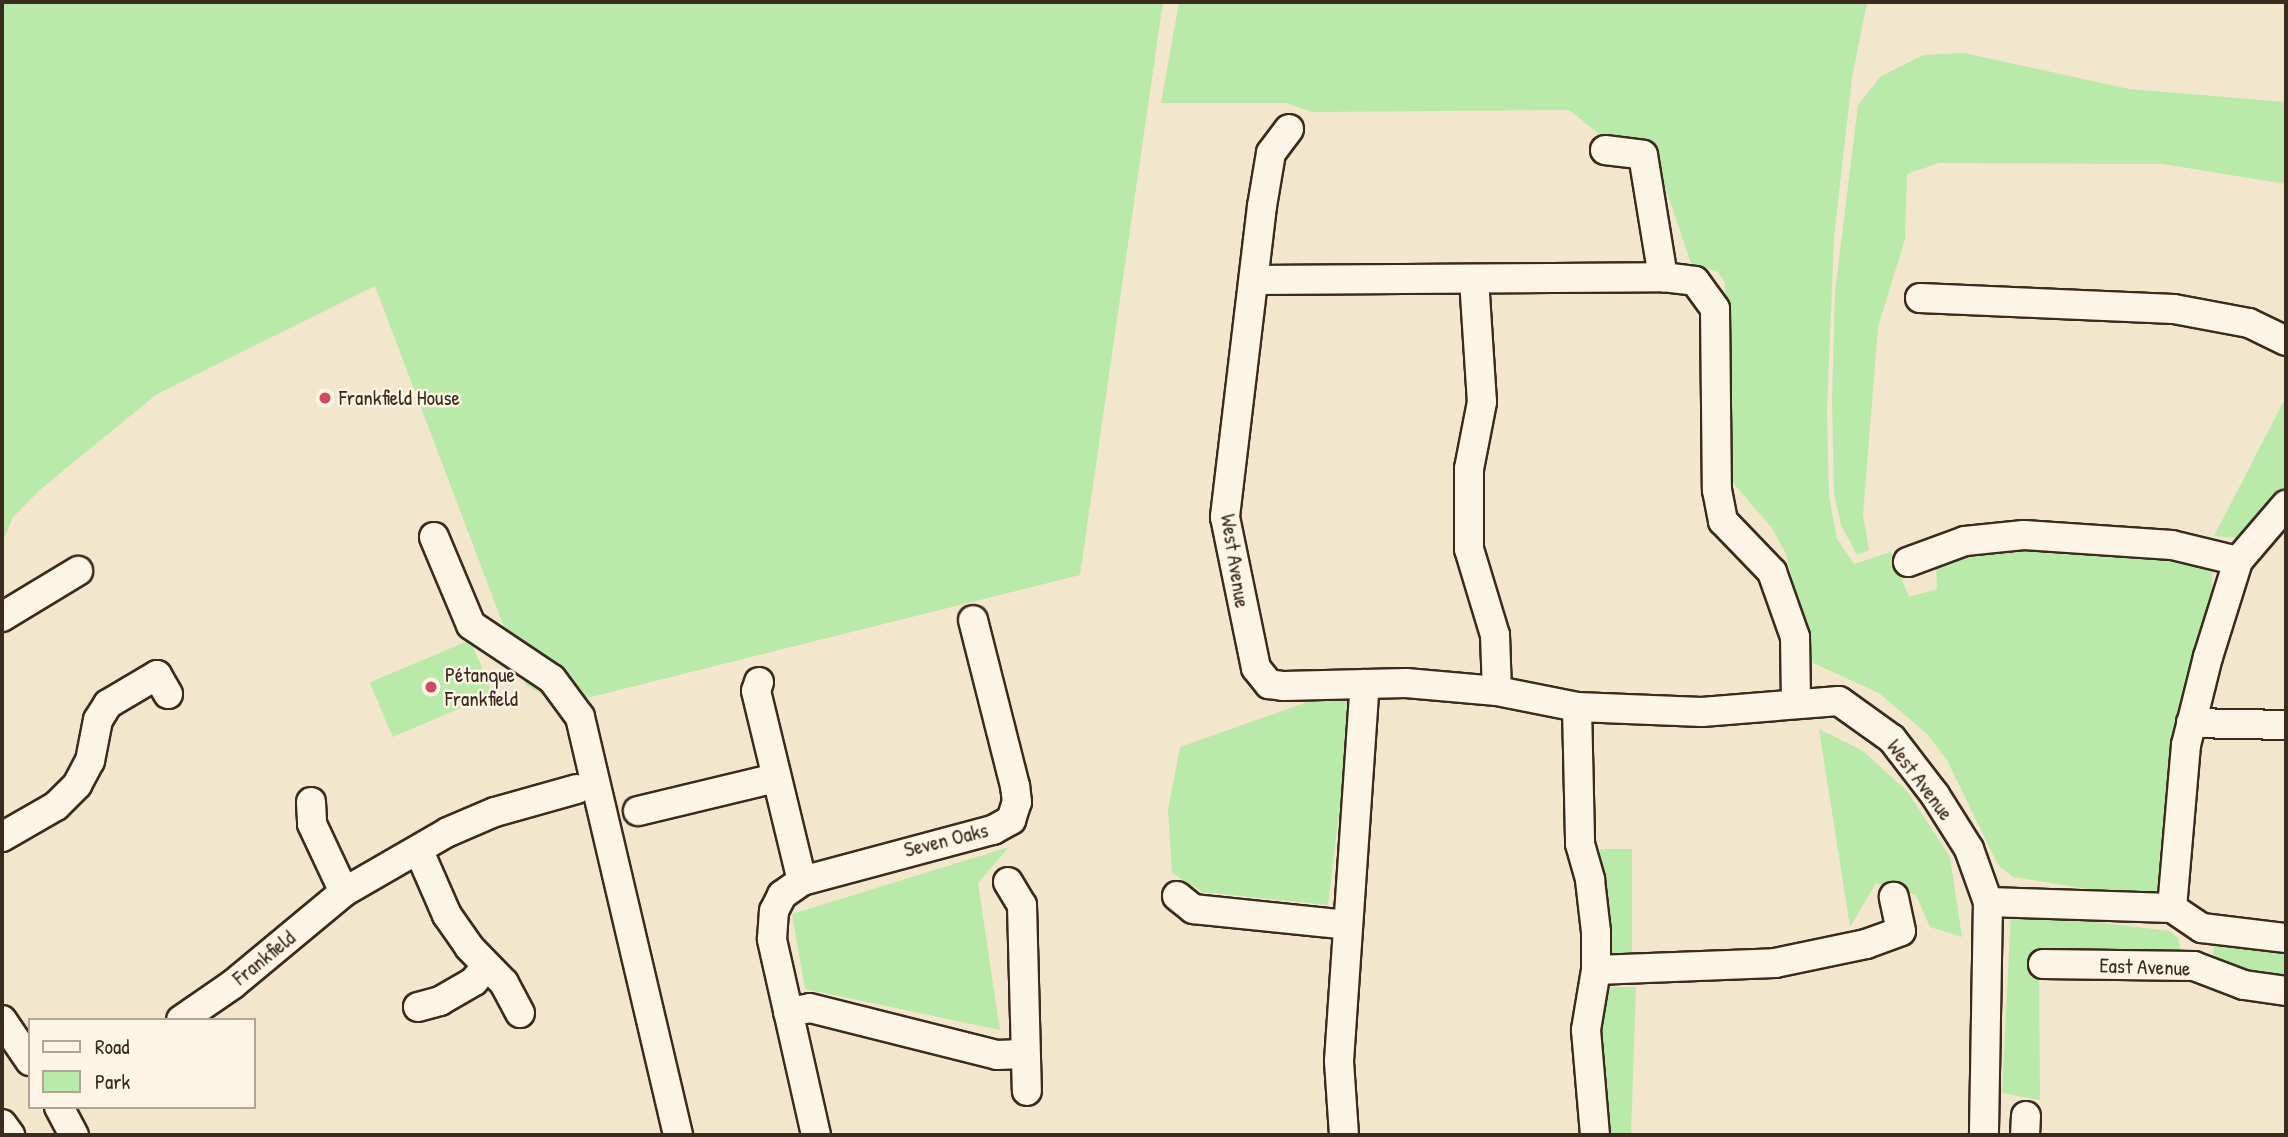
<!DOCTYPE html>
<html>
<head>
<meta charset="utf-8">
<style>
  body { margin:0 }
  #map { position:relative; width:2288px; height:1137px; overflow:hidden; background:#f2e6cc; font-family:"Patrick Hand",sans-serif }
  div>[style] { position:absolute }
  .green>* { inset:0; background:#b9eaaa; transform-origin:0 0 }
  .roads { filter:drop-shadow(2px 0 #3b2a1e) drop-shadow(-2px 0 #3b2a1e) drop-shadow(0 2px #3b2a1e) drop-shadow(0 -2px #3b2a1e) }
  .minor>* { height:28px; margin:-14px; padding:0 14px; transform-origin:14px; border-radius:14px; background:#fcf5e5 }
  .dots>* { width:19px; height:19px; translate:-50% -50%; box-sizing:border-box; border:4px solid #fcf5e5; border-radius:50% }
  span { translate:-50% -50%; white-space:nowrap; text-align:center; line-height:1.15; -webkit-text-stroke:5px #fcf5e5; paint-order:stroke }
  .poi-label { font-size:21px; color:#3b2a1e }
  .left { translate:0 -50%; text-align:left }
  .street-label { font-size:21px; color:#3b2a1e }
  .frame { position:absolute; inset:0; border:4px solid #3b2a1e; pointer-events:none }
  .legend { position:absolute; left:28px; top:1018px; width:228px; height:91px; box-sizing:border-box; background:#fcf5e5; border:2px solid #afa495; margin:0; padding:9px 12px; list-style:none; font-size:21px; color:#3b2a1e }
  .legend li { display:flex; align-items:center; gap:14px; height:35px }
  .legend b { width:35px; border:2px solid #afa495 }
</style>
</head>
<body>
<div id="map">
  <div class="green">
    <i style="clip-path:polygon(2px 2px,1163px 2px,1080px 575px,559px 705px,526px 685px,375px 286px,157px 394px,42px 488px,13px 517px,2px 543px)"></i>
    <i style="clip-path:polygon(1179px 2px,1867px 2px,1852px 78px,1834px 237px,1827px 410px,1829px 496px,1837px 539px,1854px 564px,1891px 552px,1909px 597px,1937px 589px,1936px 566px,1963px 554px,2041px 547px,2194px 559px,2212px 572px,2213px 598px,2176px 723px,2167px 855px,2163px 880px,2155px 891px,2139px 897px,2013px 877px,1998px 865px,1947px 760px,1927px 734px,1879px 693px,1813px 663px,1786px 554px,1772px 528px,1734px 484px,1728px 466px,1725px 283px,1718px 272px,1691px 263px,1649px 140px,1603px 137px,1569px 110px,1312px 112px,1286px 103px,1161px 103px)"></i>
    <i style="clip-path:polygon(1964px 53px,2129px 89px,2286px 102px,2286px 184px,2163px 164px,1939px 163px,1907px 174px,1905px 239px,1878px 327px,1863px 515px,1869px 550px,1857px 555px,1841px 525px,1834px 494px,1832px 400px,1835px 292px,1858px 105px,1881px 76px,1923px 55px)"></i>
    <i style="clip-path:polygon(2286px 397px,2286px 489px,2240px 538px,2214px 536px)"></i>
    <i style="left:470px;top:640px;width:59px;height:109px;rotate:67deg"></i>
    <i style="clip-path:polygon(1353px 697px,1328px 905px,1202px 892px,1172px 873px,1168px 810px,1180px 747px,1316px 699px)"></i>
    <i style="clip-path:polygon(1819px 729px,1863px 751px,1907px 791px,1950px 857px,1962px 937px,1930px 927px,1916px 895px,1876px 883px,1850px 927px)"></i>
    <i style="clip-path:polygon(1009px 847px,978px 883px,1000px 1030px,805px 989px,792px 914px)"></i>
    <i style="left:1600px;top:849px;width:32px;height:104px"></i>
    <i style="clip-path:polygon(2011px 912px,2170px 931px,2178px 938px,2181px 951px,2171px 956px,2030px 953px,2030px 977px,2039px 977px,2040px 1100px,2002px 1093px)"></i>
    <i style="clip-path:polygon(2214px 941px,2286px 945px,2286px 980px,2232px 971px,2213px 956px)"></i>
    <i style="clip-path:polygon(1607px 987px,1636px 987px,1631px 1135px,1604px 1135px,1601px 1028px)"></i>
  </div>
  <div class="roads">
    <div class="minor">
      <i style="left:1289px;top:129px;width:30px;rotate:127deg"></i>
      <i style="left:1271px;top:153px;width:54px;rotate:99.6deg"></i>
      <i style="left:1262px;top:206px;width:313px;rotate:96.8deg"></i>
      <i style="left:1225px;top:517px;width:154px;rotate:78.4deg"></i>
      <i style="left:1256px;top:668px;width:21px;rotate:51deg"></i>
      <i style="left:1269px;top:684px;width:15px;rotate:8deg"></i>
      <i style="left:1284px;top:686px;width:122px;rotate:-1.4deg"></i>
      <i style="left:1406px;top:683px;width:91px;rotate:5deg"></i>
      <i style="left:1497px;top:691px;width:82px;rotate:11.3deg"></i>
      <i style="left:1577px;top:707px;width:125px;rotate:2.3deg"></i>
      <i style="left:1702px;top:712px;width:137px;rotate:-4.6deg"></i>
      <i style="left:1839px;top:701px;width:65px;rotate:35.6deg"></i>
      <i style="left:1892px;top:739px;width:71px;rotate:52.5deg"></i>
      <i style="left:1935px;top:795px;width:64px;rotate:57.8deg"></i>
      <i style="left:1969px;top:849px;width:56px;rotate:70.3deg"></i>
      <i style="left:1988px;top:902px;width:233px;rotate:91deg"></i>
      <i style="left:1605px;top:150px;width:38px;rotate:7deg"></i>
      <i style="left:1643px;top:155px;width:124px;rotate:80.7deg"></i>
      <i style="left:1474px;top:279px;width:123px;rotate:86.3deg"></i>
      <i style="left:1482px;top:402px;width:68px;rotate:101deg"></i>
      <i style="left:1469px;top:469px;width:80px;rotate:90deg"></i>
      <i style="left:1469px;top:549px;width:90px;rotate:73.2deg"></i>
      <i style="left:1495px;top:635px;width:56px;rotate:88deg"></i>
      <i style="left:1256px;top:280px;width:407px;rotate:-0.4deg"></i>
      <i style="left:1663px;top:277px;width:32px;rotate:7deg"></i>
      <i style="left:1695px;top:281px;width:34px;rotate:54deg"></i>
      <i style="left:1715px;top:309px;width:181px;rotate:89.4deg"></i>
      <i style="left:1717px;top:490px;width:32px;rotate:79deg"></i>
      <i style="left:1723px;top:521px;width:71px;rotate:46.1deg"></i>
      <i style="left:1772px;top:572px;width:69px;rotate:70.5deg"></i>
      <i style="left:1795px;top:637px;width:65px;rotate:89.1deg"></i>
      <i style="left:1920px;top:298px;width:254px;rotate:2.5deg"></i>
      <i style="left:2174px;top:309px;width:76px;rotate:10.6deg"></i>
      <i style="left:2249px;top:323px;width:41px;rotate:25.9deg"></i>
      <i style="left:434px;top:537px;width:95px;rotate:67.2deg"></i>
      <i style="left:471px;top:625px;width:97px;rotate:33.7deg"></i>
      <i style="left:552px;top:679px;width:47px;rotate:53.6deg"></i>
      <i style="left:580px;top:717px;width:429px;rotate:76.8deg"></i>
      <i style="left:1908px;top:562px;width:61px;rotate:-20.2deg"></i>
      <i style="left:1965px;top:541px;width:59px;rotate:-5.8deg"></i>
      <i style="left:2024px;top:535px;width:148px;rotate:3.9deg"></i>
      <i style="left:2172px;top:545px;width:68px;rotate:13.6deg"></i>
      <i style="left:2px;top:617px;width:89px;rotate:-31.2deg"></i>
      <i style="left:759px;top:682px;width:9px;rotate:108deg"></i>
      <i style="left:756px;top:691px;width:195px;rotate:76.4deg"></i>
      <i style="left:1577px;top:707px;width:137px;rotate:88.7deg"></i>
      <i style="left:1580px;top:844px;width:37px;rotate:74deg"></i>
      <i style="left:1590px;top:880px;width:52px;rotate:83.4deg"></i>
      <i style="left:1596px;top:932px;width:38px;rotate:90deg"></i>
      <i style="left:1596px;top:970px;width:61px;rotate:99.5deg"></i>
      <i style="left:1586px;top:1030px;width:105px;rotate:85.1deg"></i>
      <i style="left:2191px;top:723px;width:95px;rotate:1.2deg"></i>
      <i style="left:311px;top:802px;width:22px;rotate:87deg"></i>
      <i style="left:312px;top:824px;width:75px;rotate:64.8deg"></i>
      <i style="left:638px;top:811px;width:141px;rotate:-13.5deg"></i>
      <i style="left:2px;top:837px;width:62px;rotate:-29.9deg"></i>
      <i style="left:56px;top:806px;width:30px;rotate:-45deg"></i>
      <i style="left:77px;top:785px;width:27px;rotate:-62deg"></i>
      <i style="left:90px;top:761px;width:42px;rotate:-79deg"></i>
      <i style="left:98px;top:720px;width:19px;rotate:-58deg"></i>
      <i style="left:108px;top:704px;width:57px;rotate:-30.6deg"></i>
      <i style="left:157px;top:675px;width:22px;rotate:60deg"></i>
      <i style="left:419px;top:851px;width:70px;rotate:66.4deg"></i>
      <i style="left:447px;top:915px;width:39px;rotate:55deg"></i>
      <i style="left:469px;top:947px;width:50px;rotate:45.8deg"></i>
      <i style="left:504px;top:983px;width:34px;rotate:62deg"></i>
      <i style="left:1008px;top:882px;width:27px;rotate:59deg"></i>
      <i style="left:1022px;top:905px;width:186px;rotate:88.5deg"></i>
      <i style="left:1177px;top:896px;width:21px;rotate:39deg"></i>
      <i style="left:1193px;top:909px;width:155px;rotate:5.9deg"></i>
      <i style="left:1988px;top:902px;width:184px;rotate:1.9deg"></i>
      <i style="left:2172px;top:908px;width:164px;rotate:-85.1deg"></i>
      <i style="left:2186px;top:745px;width:91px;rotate:-76deg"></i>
      <i style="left:2208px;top:657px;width:101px;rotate:-72.6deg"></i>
      <i style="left:2238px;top:561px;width:74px;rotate:-49.4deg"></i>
      <i style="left:2172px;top:908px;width:36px;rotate:34deg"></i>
      <i style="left:2202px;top:928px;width:85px;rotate:6.8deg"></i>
      <i style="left:2043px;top:964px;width:151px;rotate:0.8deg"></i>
      <i style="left:2194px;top:966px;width:53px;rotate:20.8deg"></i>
      <i style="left:2244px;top:985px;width:42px;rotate:8.1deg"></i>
      <i style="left:1596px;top:970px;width:179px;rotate:-2.2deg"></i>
      <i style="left:1775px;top:963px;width:93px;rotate:-11.8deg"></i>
      <i style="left:1866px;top:944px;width:37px;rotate:-20deg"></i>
      <i style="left:1901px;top:931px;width:35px;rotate:-102deg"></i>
      <i style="left:418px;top:1007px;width:23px;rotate:-15deg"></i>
      <i style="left:440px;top:1001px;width:39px;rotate:-30deg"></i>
      <i style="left:474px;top:981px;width:18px;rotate:-49deg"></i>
      <i style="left:788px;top:1012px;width:22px;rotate:-10deg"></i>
      <i style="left:810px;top:1008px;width:193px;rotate:14.1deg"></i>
      <i style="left:997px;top:1055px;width:26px;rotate:-2deg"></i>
      <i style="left:2px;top:1020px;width:50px;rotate:55.7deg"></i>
      <i style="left:181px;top:1020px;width:62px;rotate:-34.5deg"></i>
      <i style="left:232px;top:985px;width:146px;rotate:-39.7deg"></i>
      <i style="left:344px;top:892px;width:120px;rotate:-30deg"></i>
      <i style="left:448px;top:832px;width:51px;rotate:-23.1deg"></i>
      <i style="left:495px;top:812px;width:85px;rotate:-15.7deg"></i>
      <i style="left:59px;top:1107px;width:32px;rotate:62deg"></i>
      <i style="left:2px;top:1124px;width:14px;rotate:54deg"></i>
      <i style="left:816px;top:1135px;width:201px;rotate:-102.7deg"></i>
      <i style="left:772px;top:939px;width:28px;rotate:-86deg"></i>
      <i style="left:774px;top:911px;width:18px;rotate:-63deg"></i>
      <i style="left:782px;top:895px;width:24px;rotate:-35deg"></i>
      <i style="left:802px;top:881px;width:198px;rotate:-15deg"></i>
      <i style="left:993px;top:830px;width:21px;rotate:-29deg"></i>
      <i style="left:1011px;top:820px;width:19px;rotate:-72deg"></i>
      <i style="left:1017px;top:802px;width:16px;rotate:-97deg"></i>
      <i style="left:1015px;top:786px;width:171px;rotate:-104.2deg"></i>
      <i style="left:1344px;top:1135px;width:74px;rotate:-93.9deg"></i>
      <i style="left:1339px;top:1061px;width:378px;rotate:-86.1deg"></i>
      <i style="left:2025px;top:1135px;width:19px;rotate:-87deg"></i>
    </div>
  </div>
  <div class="dots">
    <i style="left:325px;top:398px;background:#d1495b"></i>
    <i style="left:431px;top:687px;background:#d1495b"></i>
  </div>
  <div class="poi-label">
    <span class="left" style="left:339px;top:398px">Frankfield House</span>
    <span class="left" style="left:445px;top:687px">Pétanque<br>Frankfield</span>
  </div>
  <div class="street-label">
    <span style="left:1235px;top:561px;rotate:81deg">West Avenue</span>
    <span style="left:1920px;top:780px;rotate:53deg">West Avenue</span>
    <span style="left:946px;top:840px;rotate:-14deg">Seven Oaks</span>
    <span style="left:264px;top:958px;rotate:-39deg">Frankfield</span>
    <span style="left:2145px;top:967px;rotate:2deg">East Avenue</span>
  </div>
  <div class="frame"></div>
  <ul class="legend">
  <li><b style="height:9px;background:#fcf5e5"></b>Road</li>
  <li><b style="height:19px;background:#b9eaaa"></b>Park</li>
  </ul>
</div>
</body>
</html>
